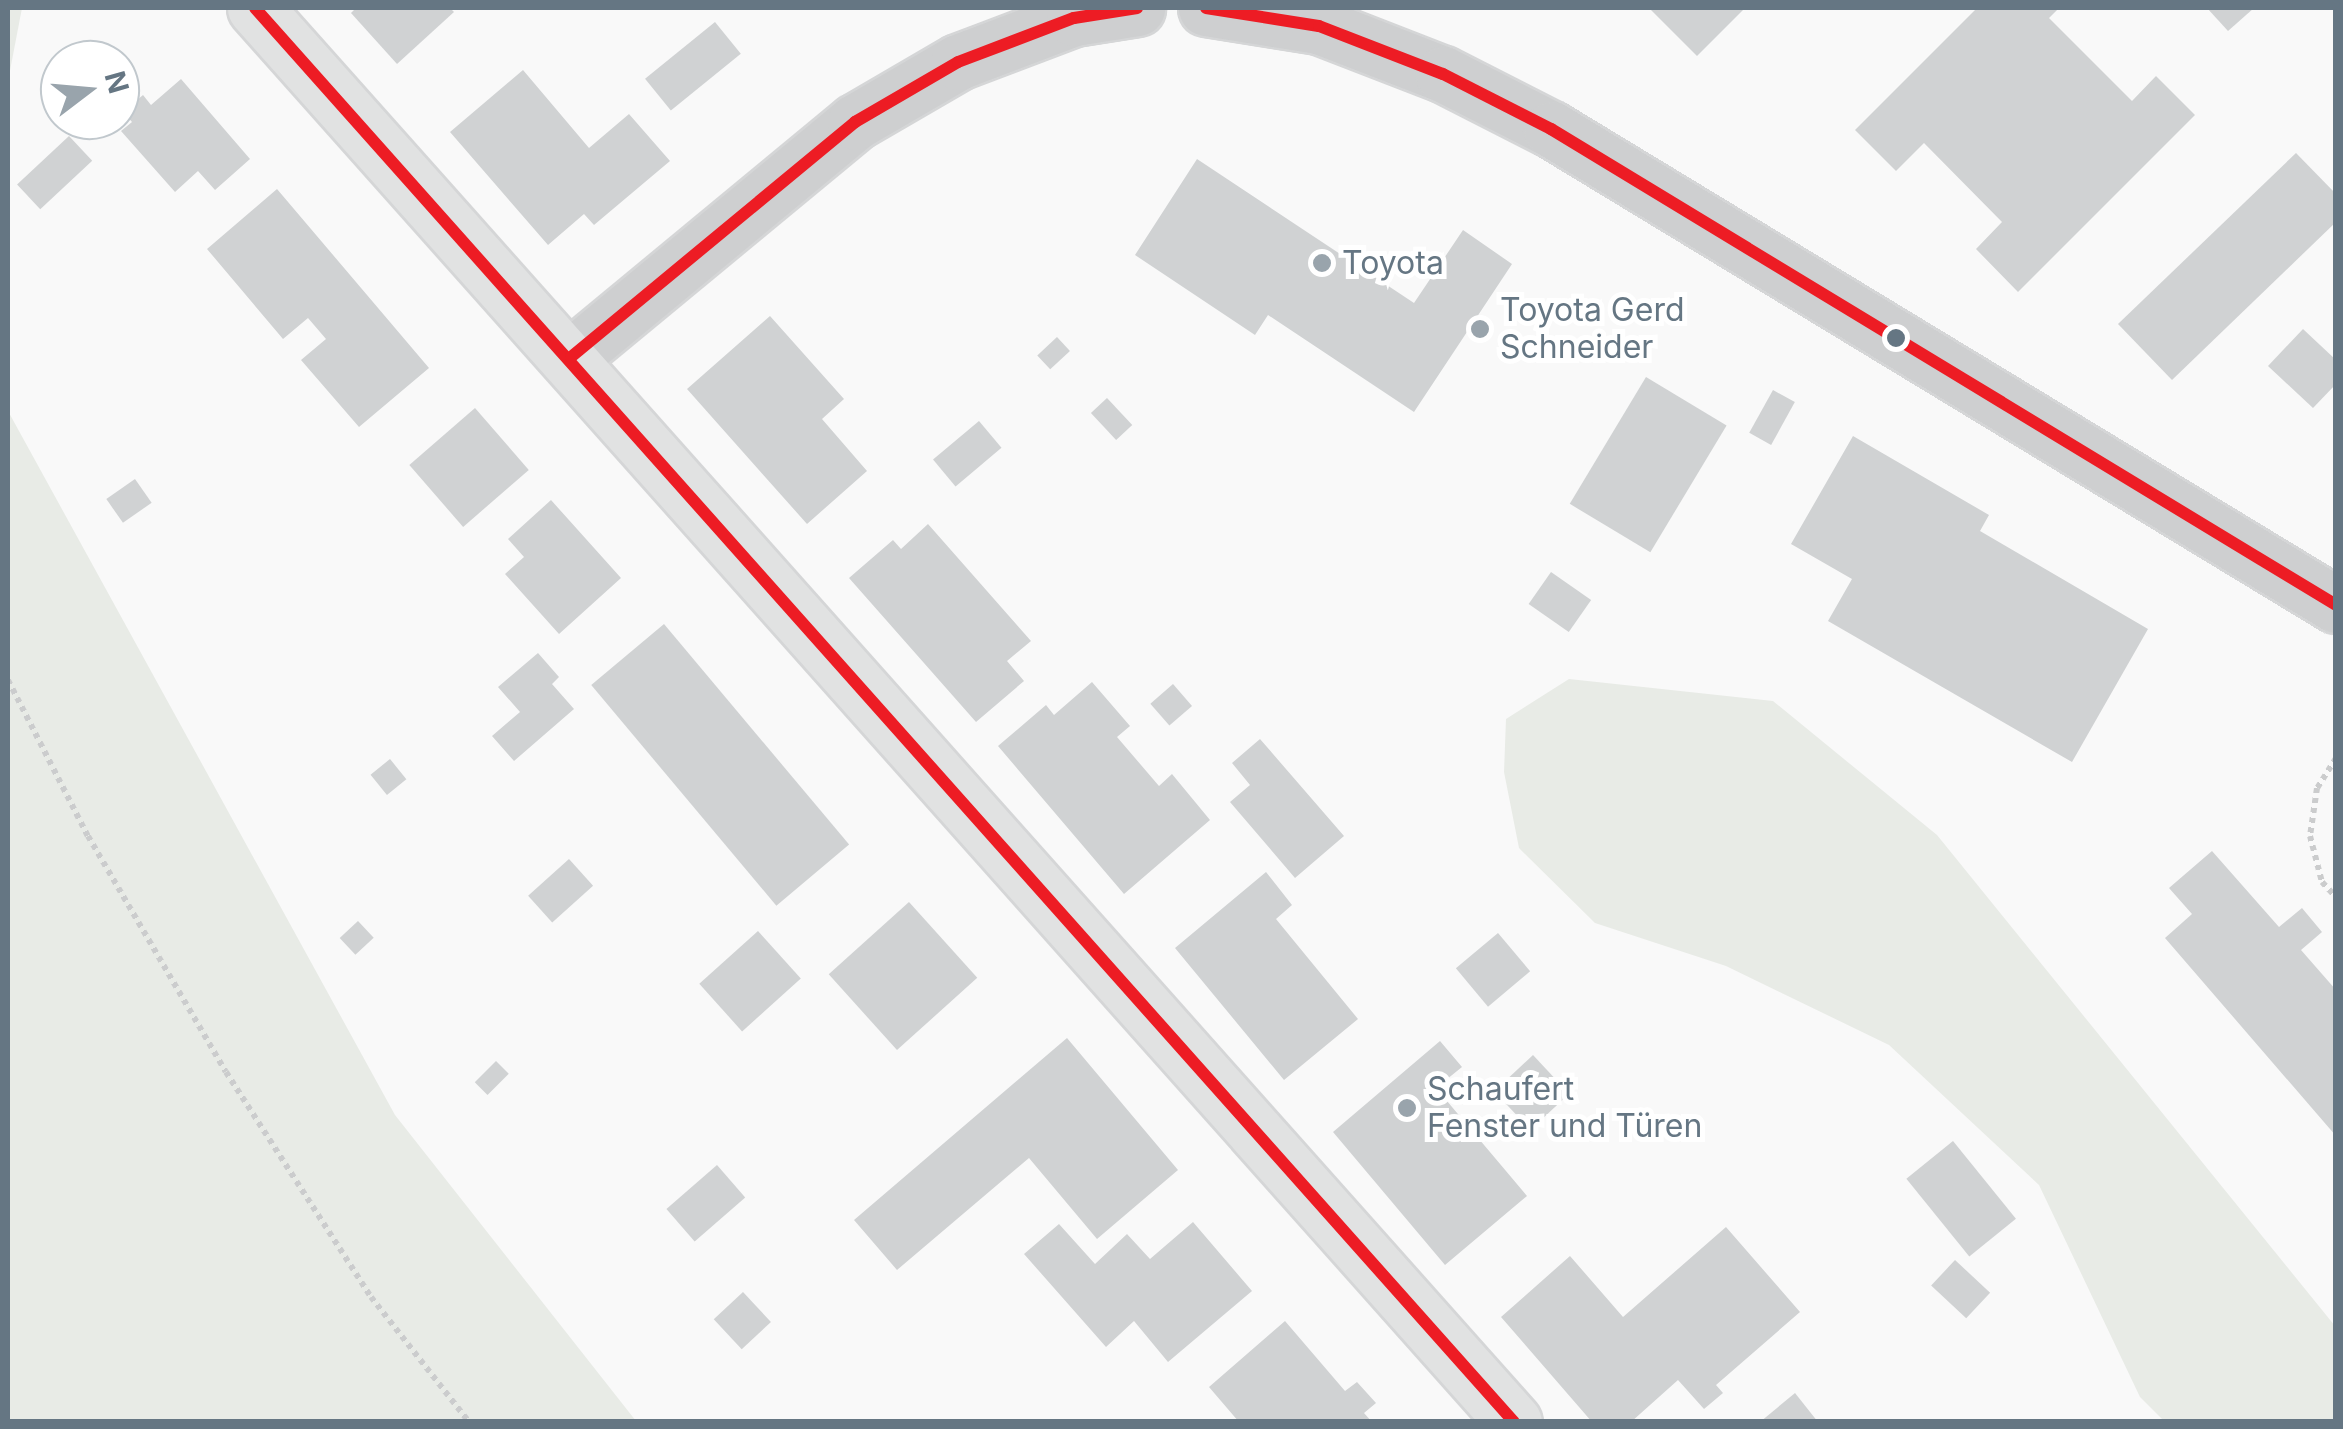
<!DOCTYPE html>
<html>
<head>
<meta charset="utf-8">
<style>
  body { margin:0 }
  #map { position:relative; width:2343px; height:1429px; overflow:hidden; background:#f9f9f9; font-family:Inter,sans-serif }
  div>[style] { position:absolute }
  .green>* { inset:0; background:#e8ebe6 }
  .building>* { inset:0; background:#d0d2d3; transform-origin:0 0 }
  .path>* { height:6px; margin-top:-3px; transform-origin:0; background:repeating-linear-gradient(90deg,#cbcccd 0 5px,transparent 0 10px) }
  .roads { filter:drop-shadow(2px 0 #d5d6d7) drop-shadow(-2px 0 #d5d6d7) drop-shadow(0 2px #d5d6d7) drop-shadow(0 -2px #d5d6d7) }
  .street>* { height:55px; margin:-27.5px; padding:0 27.5px; transform-origin:27.5px; border-radius:27.5px; background:#cecfd0 }
  .secondary>* { height:55px; margin:-27.5px; padding:0 27.5px; transform-origin:27.5px; border-radius:27.5px; background:#e1e2e2 }
  .bus-1>* { height:12px; margin:-6px; padding:0 6px; transform-origin:6px; border-radius:6px; background:#ed1c24 }
  .dots>* { width:28px; height:28px; translate:-50% -50%; box-sizing:border-box; border:5px solid #fff; border-radius:50% }
  span { translate:-50% -50%; white-space:nowrap; text-align:center; line-height:1.15; -webkit-text-stroke:10px #fff; paint-order:stroke }
  .poi-label { font-size:32px; color:#657683 }
  .left { translate:0 -50%; text-align:left }
  .frame { position:absolute; inset:0; border:10px solid #657683; pointer-events:none }
  .north { position:absolute; left:40px; top:40px; width:100px; height:100px; box-sizing:border-box; background:#fff; border:2px solid #c1c8cd; border-radius:50%; rotate:74deg; font-size:28px; font-weight:700; line-height:40px; text-align:center; color:#657683 }
  .north::after { content:''; display:block; margin:auto; width:35px; height:45px; background:#99a4ac; clip-path:polygon(50% 0,100% 100%,50% 72%,0 100%) }
</style>
</head>
<body>
<div id="map">
  <div class="green">
    <i style="clip-path:polygon(8px 8px,22px 8px,8px 81px)"></i>
    <i style="clip-path:polygon(8px 411px,395px 1115px,636px 1421px,8px 1421px)"></i>
    <i style="clip-path:polygon(1569px 679px,1773px 701px,1937px 835px,2335px 1326px,2335px 1421px,2164px 1421px,2140px 1397px,2039px 1185px,1889px 1045px,1726px 966px,1595px 923px,1519px 848px,1504px 772px,1506px 719px)"></i>
  </div>
  <div class="building">
    <i style="clip-path:polygon(356px 8px,450px 8px,454px 12px,397px 64px,351px 13px)"></i>
    <i style="clip-path:polygon(1649px 8px,1745px 8px,1697px 56px)"></i>
    <i style="clip-path:polygon(1977px 8px,2059px 8px,2049px 18px,2132px 101px,2156px 76px,2195px 115px,2018px 292px,1976px 249px,2002px 222px,1924px 143px,1896px 171px,1855px 130px)"></i>
    <i style="clip-path:polygon(2207px 8px,2254px 8px,2228px 31px)"></i>
    <i style="left:715px;top:22px;width:41px;height:90px;rotate:51deg"></i>
    <i style="clip-path:polygon(523px 70px,589px 148px,629px 114px,670px 161px,594px 225px,584px 214px,548px 245px,450px 132px)"></i>
    <i style="clip-path:polygon(181px 79px,250px 159px,215px 190px,198px 171px,175px 192px,121px 131px,132px 122px,123px 112px,143px 95px,151px 105px)"></i>
    <i style="left:69px;top:136px;width:34px;height:71px;rotate:47deg"></i>
    <i style="clip-path:polygon(2296px 153px,2336px 194px,2336px 222px,2172px 380px,2118px 324px)"></i>
    <i style="clip-path:polygon(1197px 159px,1414px 303px,1463px 230px,1512px 264px,1414px 412px,1268px 315px,1255px 335px,1135px 255px)"></i>
    <i style="clip-path:polygon(277px 189px,429px 368px,359px 427px,301px 360px,326px 339px,308px 318px,283px 339px,207px 249px)"></i>
    <i style="clip-path:polygon(770px 316px,844px 399px,822px 419px,867px 471px,807px 524px,687px 389px)"></i>
    <i style="clip-path:polygon(2303px 329px,2336px 360px,2336px 384px,2313px 408px,2268px 366px)"></i>
    <i style="left:1057px;top:337px;width:19px;height:27px;rotate:47deg"></i>
    <i style="left:1646px;top:377px;width:94px;height:148px;rotate:31deg"></i>
    <i style="left:1773px;top:390px;width:25px;height:49px;rotate:29deg"></i>
    <i style="left:1107px;top:398px;width:37px;height:22px;rotate:47deg"></i>
    <i style="left:475px;top:408px;width:82px;height:87px;rotate:49deg"></i>
    <i style="left:979px;top:421px;width:35px;height:60px;rotate:50deg"></i>
    <i style="clip-path:polygon(1853px 436px,1989px 515px,1980px 531px,2148px 629px,2072px 762px,1828px 621px,1852px 579px,1791px 544px)"></i>
    <i style="left:135px;top:479px;width:29px;height:35px;rotate:55deg"></i>
    <i style="clip-path:polygon(551px 500px,621px 578px,559px 634px,505px 574px,524px 557px,508px 539px)"></i>
    <i style="clip-path:polygon(928px 524px,1031px 641px,1007px 661px,1024px 681px,976px 722px,849px 578px,893px 540px,901px 549px)"></i>
    <i style="left:1551px;top:572px;width:49px;height:39px;rotate:35deg"></i>
    <i style="left:664px;top:624px;width:288px;height:95px;rotate:50deg"></i>
    <i style="clip-path:polygon(538px 653px,559px 677px,552px 684px,574px 709px,514px 761px,492px 736px,520px 712px,498px 687px)"></i>
    <i style="clip-path:polygon(1092px 682px,1130px 726px,1117px 737px,1159px 786px,1172px 774px,1210px 820px,1124px 894px,998px 746px,1046px 705px,1054px 715px)"></i>
    <i style="left:1173px;top:684px;width:29px;height:30px;rotate:49deg"></i>
    <i style="clip-path:polygon(1260px 739px,1344px 836px,1295px 878px,1230px 802px,1250px 785px,1232px 763px)"></i>
    <i style="left:390px;top:759px;width:26px;height:25px;rotate:51deg"></i>
    <i style="clip-path:polygon(2212px 851px,2279px 927px,2302px 908px,2322px 932px,2301px 950px,2336px 990px,2336px 1136px,2165px 938px,2192px 914px,2169px 888px)"></i>
    <i style="left:569px;top:859px;width:36px;height:55px;rotate:48deg"></i>
    <i style="clip-path:polygon(1266px 872px,1292px 905px,1276px 919px,1358px 1019px,1284px 1080px,1175px 948px)"></i>
    <i style="left:909px;top:902px;width:102px;height:108px;rotate:48deg"></i>
    <i style="left:358px;top:921px;width:23px;height:25px;rotate:47deg"></i>
    <i style="left:758px;top:931px;width:64px;height:79px;rotate:48deg"></i>
    <i style="left:1498px;top:933px;width:50px;height:55px;rotate:50deg"></i>
    <i style="clip-path:polygon(1067px 1038px,1178px 1170px,1097px 1239px,1029px 1158px,897px 1270px,854px 1220px)"></i>
    <i style="clip-path:polygon(1440px 1041px,1462px 1067px,1436px 1088px,1527px 1196px,1445px 1265px,1333px 1132px)"></i>
    <i style="left:1533px;top:1055px;width:53px;height:53px;rotate:47deg"></i>
    <i style="left:496px;top:1061px;width:18px;height:30px;rotate:45deg"></i>
    <i style="left:1953px;top:1141px;width:100px;height:60px;rotate:51deg"></i>
    <i style="left:717px;top:1165px;width:43px;height:67px;rotate:49deg"></i>
    <i style="clip-path:polygon(1193px 1222px,1252px 1291px,1168px 1362px,1134px 1321px,1106px 1347px,1024px 1254px,1059px 1224px,1095px 1264px,1127px 1234px,1150px 1259px)"></i>
    <i style="clip-path:polygon(1726px 1227px,1800px 1312px,1716px 1385px,1723px 1393px,1704px 1409px,1678px 1380px,1631px 1422px,1592px 1422px,1501px 1317px,1570px 1256px,1623px 1317px)"></i>
    <i style="left:1955px;top:1260px;width:48px;height:35px;rotate:43deg"></i>
    <i style="left:743px;top:1292px;width:41px;height:40px;rotate:47deg"></i>
    <i style="clip-path:polygon(1285px 1321px,1345px 1391px,1357px 1382px,1376px 1403px,1364px 1413px,1372px 1422px,1239px 1422px,1209px 1387px)"></i>
    <i style="clip-path:polygon(1795px 1393px,1818px 1422px,1760px 1422px)"></i>
  </div>
  <div class="path">
    <i style="left:8px;top:680px;width:175px;rotate:62.9deg"></i>
    <i style="left:88px;top:836px;width:273px;rotate:59.7deg"></i>
    <i style="left:226px;top:1072px;width:268px;rotate:57.2deg"></i>
    <i style="left:371px;top:1297px;width:159px;rotate:51.9deg"></i>
    <i style="left:2336px;top:758px;width:36px;rotate:122deg"></i>
    <i style="left:2317px;top:788px;width:49px;rotate:98.3deg"></i>
    <i style="left:2310px;top:836px;width:48px;rotate:75.4deg"></i>
    <i style="left:2322px;top:882px;width:21px;rotate:47deg"></i>
  </div>
  <div class="roads">
    <div class="street">
      <i style="left:1206px;top:8px;width:114px;rotate:9.1deg"></i>
      <i style="left:1319px;top:26px;width:133px;rotate:21.2deg"></i>
      <i style="left:1443px;top:74px;width:121px;rotate:27deg"></i>
      <i style="left:1551px;top:129px;width:918px;rotate:31.23deg"></i>
      <i style="left:571px;top:357px;width:369px;rotate:-39.6deg"></i>
      <i style="left:855px;top:122px;width:119px;rotate:-30.2deg"></i>
      <i style="left:958px;top:62px;width:124px;rotate:-20.8deg"></i>
      <i style="left:1074px;top:18px;width:64px;rotate:-9deg"></i>
    </div>
    <div class="secondary">
      <i style="left:255px;top:8px;width:1893px;rotate:48.32deg"></i>
    </div>
  </div>
  <div class="bus-1">
    <i style="left:255px;top:8px;width:1893px;rotate:48.32deg"></i>
    <i style="left:1206px;top:8px;width:114px;rotate:9.1deg"></i>
    <i style="left:1319px;top:26px;width:133px;rotate:21.2deg"></i>
    <i style="left:1443px;top:74px;width:121px;rotate:27deg"></i>
    <i style="left:1551px;top:129px;width:918px;rotate:31.23deg"></i>
    <i style="left:571px;top:357px;width:369px;rotate:-39.6deg"></i>
    <i style="left:855px;top:122px;width:119px;rotate:-30.2deg"></i>
    <i style="left:958px;top:62px;width:124px;rotate:-20.8deg"></i>
    <i style="left:1074px;top:18px;width:64px;rotate:-9deg"></i>
  </div>
  <div class="dots">
    <i style="left:1322px;top:263px;background:#99a4ac"></i>
    <i style="left:1480px;top:329px;background:#99a4ac"></i>
    <i style="left:1896px;top:338px;background:#657683"></i>
    <i style="left:1407px;top:1108px;background:#99a4ac"></i>
  </div>
  <div class="poi-label">
    <span class="left" style="left:1342px;top:263px">Toyota</span>
    <span class="left" style="left:1500px;top:329px">Toyota Gerd<br>Schneider</span>
    <span class="left" style="left:1427px;top:1108px">Schaufert<br>Fenster und Türen</span>
  </div>
  <div class="frame"></div>
  <div class="north">N</div>
</div>
</body>
</html>
